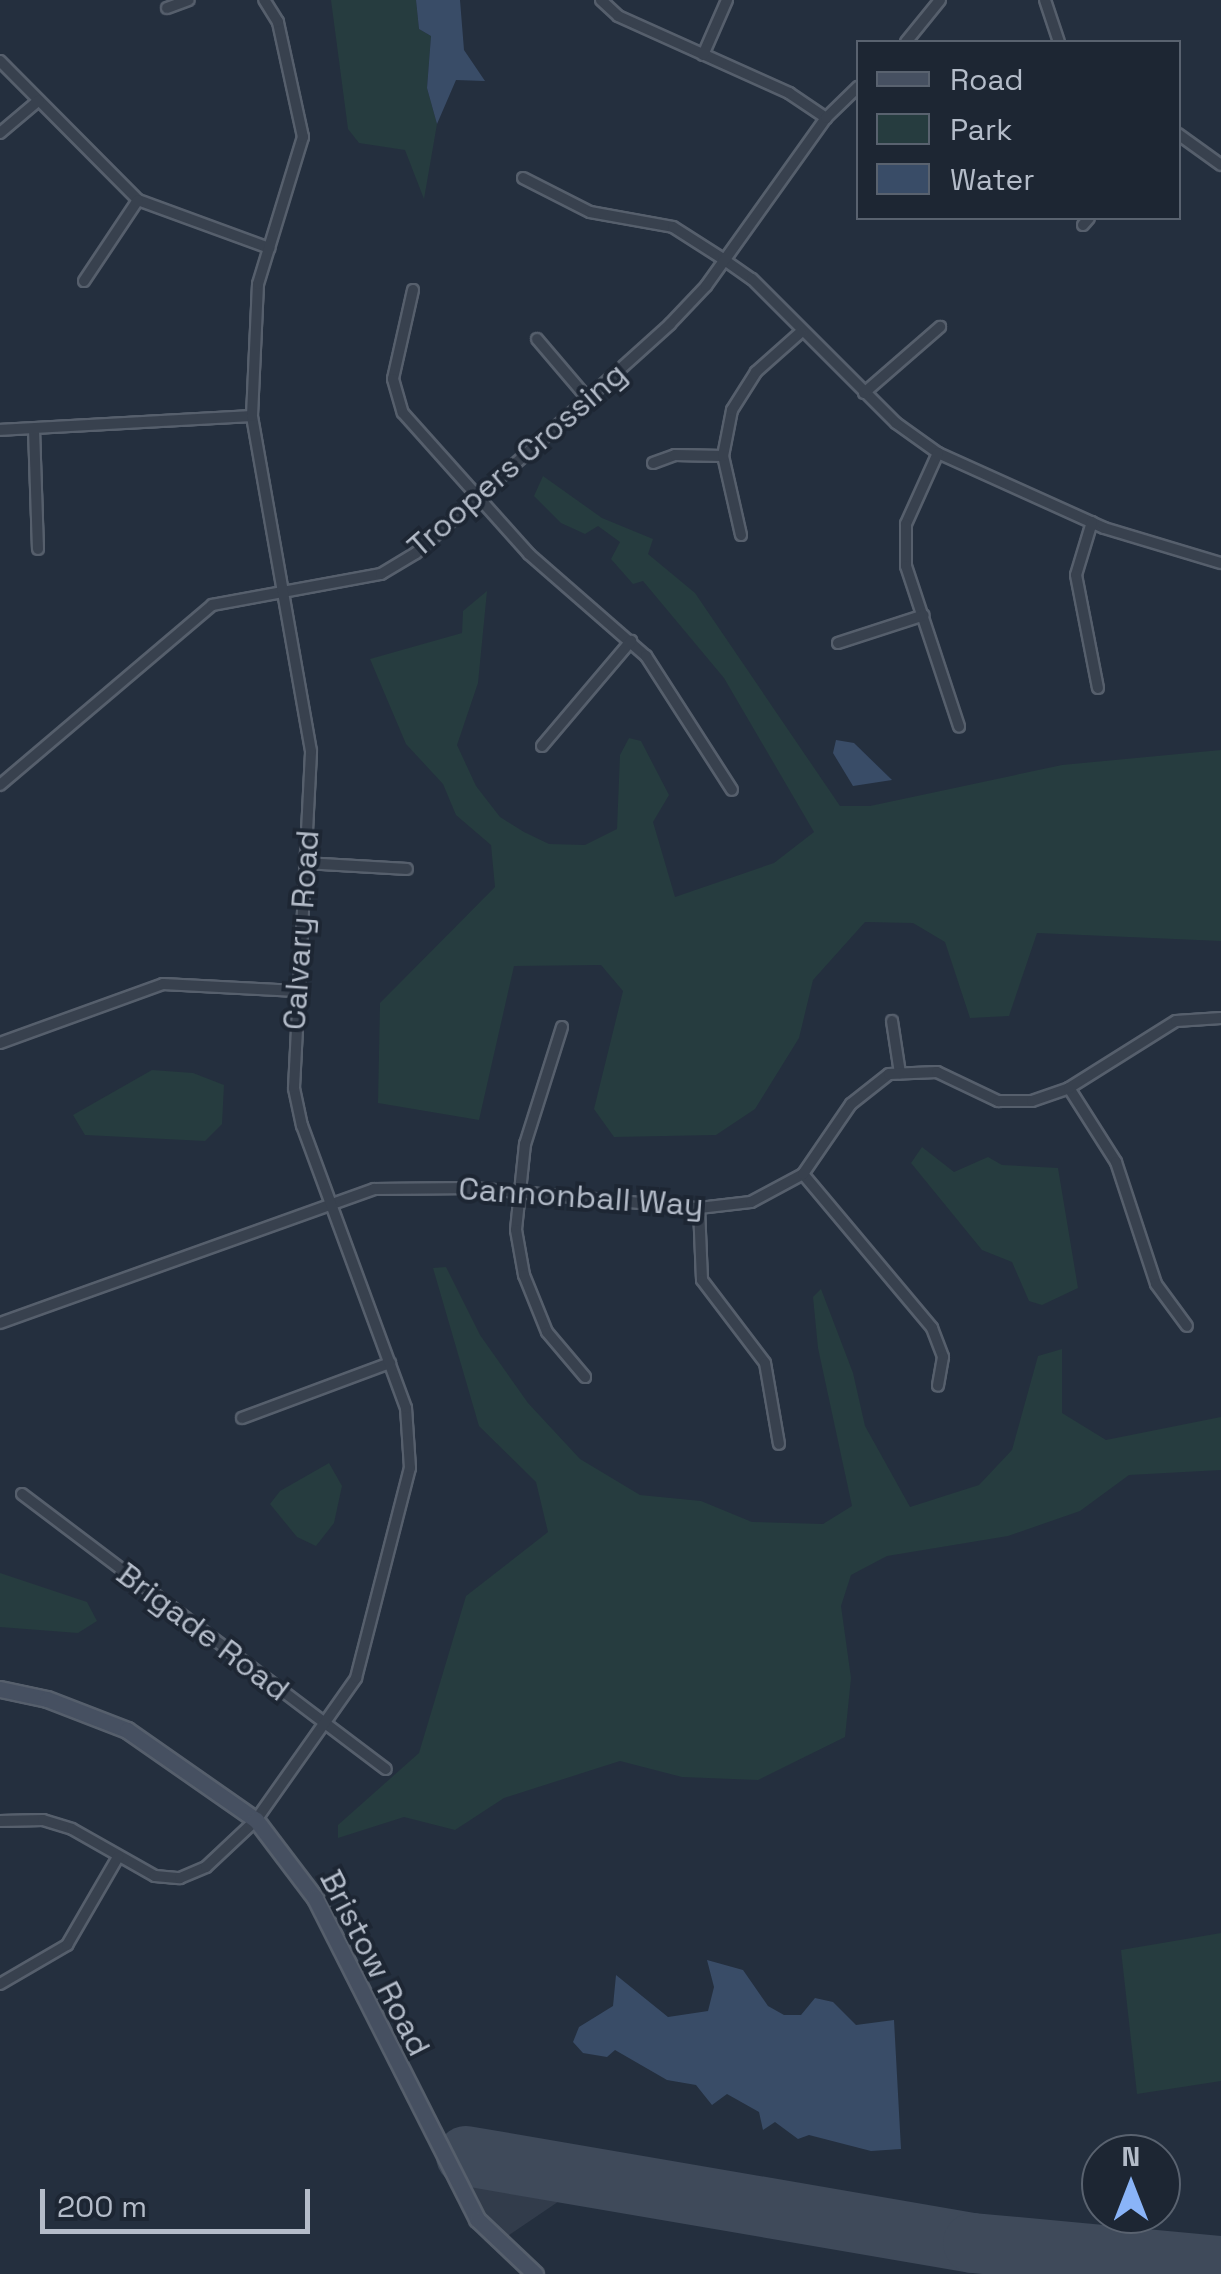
<!DOCTYPE html>
<style>
body{margin:0}
#map{position:relative;width:1221px;height:2274px;overflow:hidden;background:#242f3e;font-family:"Space Grotesk",sans-serif}
div>[style]{position:absolute}
[style*='--x']{left:calc(var(--x)*1px);top:calc(var(--y)*1px);width:calc(var(--w)*1px);rotate:calc(var(--a)*1deg)}
.airport>*{inset:0;background:#323c4b}
.green>*{inset:0;background:#263c3f}
.water>*{inset:0;background:#394c67}
.runway>*{height:60px;margin:-30px;padding:0 30px;transform-origin:30px;border-radius:30px;background:#3f4a5a}
.roads{filter:drop-shadow(2px 0 #565f6c) drop-shadow(-2px 0 #565f6c) drop-shadow(0 2px #565f6c) drop-shadow(0 -2px #565f6c)}
.street>*{height:10px;margin:-5px;padding:0 5px;transform-origin:5px;border-radius:5px;background:#38414e}
.secondary>*{height:15px;margin:-7.5px;padding:0 7.5px;transform-origin:7.5px;border-radius:7.5px;background:#465061}
span{translate:-50% -50%;white-space:nowrap;text-align:center;line-height:1.15;-webkit-text-stroke:8px #1d2633;paint-order:stroke}
.street-label{font-size:32px;color:#b4bcc9}
.legend{position:absolute;left:856px;top:40px;width:325px;height:180px;box-sizing:border-box;background:#1d2633;border:2px solid #59626f;margin:0;padding:12px 18px;list-style:none;font-size:30px;color:#b4bcc9}
.legend li{display:flex;align-items:center;gap:20px;height:50px}
.legend b{width:50px;border:2px solid #59626f}
.north{position:absolute;left:1081px;top:2134px;width:100px;height:100px;box-sizing:border-box;background:#1d2633;border:2px solid #59626f;border-radius:50%;rotate:0deg;font-size:28px;font-weight:700;line-height:40px;text-align:center;color:#b4bcc9}
.north::after{content:'';display:block;margin:auto;width:35px;height:45px;background:#8ab4f8;clip-path:polygon(50% 0,100% 100%,50% 72%,0 100%)}
.scale{position:absolute;left:40px;top:2189px;width:270px;height:45px;box-sizing:border-box;border:5px solid #b4bcc9;border-top:0;padding-left:12px;font-size:30px;line-height:35px;white-space:nowrap;color:#b4bcc9;-webkit-text-stroke:8px #1d2633;paint-order:stroke}
</style>
<div id="map">
<div class="airport">
<div style="clip-path:polygon(449px 2137px,938px 2227px,1221px 2251px,1221px 2274px,977px 2257px,574px 2191px,506px 2237px,484px 2211px)"></div>
</div>
<div class="green">
<div style="clip-path:polygon(331px 0,416px 0,419px 29px,431px 36px,427px 88px,437px 124px,424px 199px,405px 150px,359px 143px,348px 129px)"></div>
<div style="clip-path:polygon(543px 476px,602px 518px,653px 539px,648px 554px,695px 593px,840px 806px,870px 806px,1062px 765px,1221px 750px,1221px 941px,1037px 933px,1009px 1016px,970px 1018px,945px 942px,913px 923px,865px 922px,813px 980px,799px 1038px,755px 1109px,716px 1135px,614px 1137px,594px 1109px,623px 991px,601px 965px,514px 966px,479px 1120px,378px 1103px,380px 1003px,495px 887px,491px 845px,456px 815px,443px 784px,406px 744px,370px 659px,462px 633px,463px 611px,487px 591px,478px 683px,457px 745px,476px 786px,500px 817px,524px 832px,549px 844px,585px 845px,617px 829px,620px 755px,629px 738px,641px 741px,669px 795px,653px 822px,675px 897px,774px 863px,814px 832px,724px 678px,643px 581px,633px 584px,611px 559px,620px 542px,598px 526px,585px 534px,561px 523px,534px 496px)"></div>
<div style="clip-path:polygon(152px 1070px,193px 1073px,224px 1085px,222px 1124px,205px 1141px,85px 1135px,73px 1115px)"></div>
<div style="clip-path:polygon(922px 1147px,954px 1172px,988px 1157px,1002px 1165px,1058px 1168px,1078px 1288px,1042px 1305px,1029px 1301px,1012px 1262px,982px 1250px,911px 1163px)"></div>
<div style="clip-path:polygon(446px 1267px,480px 1335px,528px 1403px,580px 1459px,640px 1495px,701px 1501px,752px 1522px,823px 1524px,852px 1506px,818px 1348px,813px 1297px,821px 1289px,853px 1373px,865px 1426px,910px 1507px,979px 1485px,1012px 1450px,1038px 1356px,1062px 1349px,1062px 1413px,1106px 1440px,1221px 1417px,1221px 1470px,1129px 1475px,1080px 1511px,1008px 1536px,887px 1556px,851px 1575px,841px 1606px,851px 1678px,845px 1737px,758px 1780px,682px 1777px,620px 1761px,504px 1798px,455px 1830px,404px 1817px,338px 1838px,338px 1825px,419px 1753px,466px 1596px,548px 1532px,536px 1482px,479px 1426px,433px 1268px)"></div>
<div style="clip-path:polygon(329px 1463px,342px 1486px,334px 1523px,316px 1546px,297px 1537px,270px 1504px,280px 1491px)"></div>
<div style="clip-path:polygon(0 1573px,87px 1602px,97px 1621px,78px 1633px,0 1627px)"></div>
<div style="clip-path:polygon(1221px 1933px,1221px 2081px,1137px 2094px,1121px 1950px)"></div>
</div>
<div class="water">
<div style="clip-path:polygon(416px 0,460px 0,464px 50px,485px 81px,456px 80px,437px 124px,427px 88px,431px 36px,419px 29px)"></div>
<div style="clip-path:polygon(836px 740px,854px 743px,892px 780px,853px 786px,833px 753px)"></div>
<div style="clip-path:polygon(707px 1960px,743px 1970px,768px 2006px,784px 2015px,801px 2015px,815px 1998px,833px 2002px,856px 2025px,894px 2020px,901px 2149px,871px 2151px,809px 2135px,798px 2139px,775px 2122px,763px 2130px,759px 2112px,727px 2094px,712px 2105px,696px 2085px,667px 2080px,615px 2050px,607px 2057px,583px 2053px,573px 2042px,579px 2027px,613px 2006px,616px 1975px,668px 2017px,708px 2011px,714px 1987px)"></div>
</div>
<div class="runway">
<div style="--x:466;--y:2156;--w:514;--a:9.74"></div>
<div style="--x:973;--y:2243;--w:249;--a:5.3"></div>
</div>
<div class="roads">
<div class="street">
<div style="--x:601;--y:0;--w:23;--a:43"></div>
<div style="--x:618;--y:16;--w:188;--a:24.2"></div>
<div style="--x:789;--y:93;--w:45;--a:34"></div>
<div style="--x:1045;--y:0;--w:44;--a:71.6"></div>
<div style="--x:167;--y:8;--w:23;--a:-20"></div>
<div style="--x:906;--y:42;--w:54;--a:-51"></div>
<div style="--x:703;--y:55;--w:60;--a:-66.4"></div>
<div style="--x:0;--y:61;--w:196;--a:45.2"></div>
<div style="--x:138;--y:200;--w:140;--a:20.1"></div>
<div style="--x:0;--y:133;--w:50;--a:-40.1"></div>
<div style="--x:1178;--y:134;--w:53;--a:35.8"></div>
<div style="--x:523;--y:178;--w:75;--a:26.9"></div>
<div style="--x:590;--y:212;--w:84;--a:10.2"></div>
<div style="--x:673;--y:227;--w:59;--a:32.6"></div>
<div style="--x:723;--y:259;--w:35;--a:35"></div>
<div style="--x:752;--y:279;--w:204;--a:45"></div>
<div style="--x:896;--y:423;--w:52;--a:35.5"></div>
<div style="--x:938;--y:453;--w:182;--a:24.3"></div>
<div style="--x:1104;--y:528;--w:122;--a:16.7"></div>
<div style="--x:1083;--y:225;--w:9;--a:-49"></div>
<div style="--x:84;--y:281;--w:97;--a:-56.3"></div>
<div style="--x:413;--y:290;--w:91;--a:102.7"></div>
<div style="--x:393;--y:379;--w:35;--a:74"></div>
<div style="--x:403;--y:413;--w:189;--a:48.2"></div>
<div style="--x:529;--y:554;--w:155;--a:41.1"></div>
<div style="--x:646;--y:656;--w:159;--a:57.3"></div>
<div style="--x:537;--y:339;--w:79;--a:49.6"></div>
<div style="--x:864;--y:393;--w:101;--a:-41"></div>
<div style="--x:34;--y:429;--w:120;--a:88.1"></div>
<div style="--x:0;--y:430;--w:252;--a:-3.2"></div>
<div style="--x:938;--y:453;--w:78;--a:114.3"></div>
<div style="--x:906;--y:524;--w:42;--a:90"></div>
<div style="--x:906;--y:566;--w:169;--a:71.7"></div>
<div style="--x:653;--y:463;--w:23;--a:-20"></div>
<div style="--x:675;--y:455;--w:48;--a:1.2"></div>
<div style="--x:1092;--y:522;--w:55;--a:106.8"></div>
<div style="--x:1076;--y:575;--w:115;--a:79"></div>
<div style="--x:741;--y:535;--w:81;--a:-102.8"></div>
<div style="--x:723;--y:456;--w:47;--a:-78.9"></div>
<div style="--x:732;--y:410;--w:45;--a:-57.7"></div>
<div style="--x:756;--y:372;--w:60;--a:-41.6"></div>
<div style="--x:838;--y:643;--w:90;--a:-18"></div>
<div style="--x:542;--y:746;--w:138;--a:-49.7"></div>
<div style="--x:0;--y:785;--w:278;--a:-40.3"></div>
<div style="--x:212;--y:605;--w:172;--a:-10.4"></div>
<div style="--x:381;--y:574;--w:41;--a:-31"></div>
<div style="--x:416;--y:553;--w:342;--a:-42"></div>
<div style="--x:670;--y:324;--w:52;--a:-46.5"></div>
<div style="--x:706;--y:286;--w:206;--a:-54.5"></div>
<div style="--x:826;--y:118;--w:45;--a:-44.1"></div>
<div style="--x:305;--y:863;--w:102;--a:3.4"></div>
<div style="--x:892;--y:1021;--w:53;--a:81.3"></div>
<div style="--x:562;--y:1027;--w:123;--a:107.5"></div>
<div style="--x:525;--y:1144;--w:86;--a:96"></div>
<div style="--x:516;--y:1230;--w:46;--a:79.9"></div>
<div style="--x:524;--y:1275;--w:61;--a:68"></div>
<div style="--x:547;--y:1332;--w:59;--a:49.8"></div>
<div style="--x:0;--y:1043;--w:173;--a:-19.9"></div>
<div style="--x:163;--y:984;--w:134;--a:3"></div>
<div style="--x:1069;--y:1088;--w:88;--a:57.6"></div>
<div style="--x:1116;--y:1162;--w:128;--a:71.8"></div>
<div style="--x:1156;--y:1284;--w:52;--a:53.6"></div>
<div style="--x:803;--y:1174;--w:201;--a:50"></div>
<div style="--x:932;--y:1328;--w:31;--a:69"></div>
<div style="--x:943;--y:1357;--w:29;--a:100"></div>
<div style="--x:699;--y:1208;--w:72;--a:87.6"></div>
<div style="--x:702;--y:1280;--w:104;--a:52.8"></div>
<div style="--x:765;--y:1363;--w:82;--a:80.2"></div>
<div style="--x:0;--y:1323;--w:397;--a:-19.7"></div>
<div style="--x:374;--y:1189;--w:99;--a:-0.6"></div>
<div style="--x:473;--y:1188;--w:227;--a:5.1"></div>
<div style="--x:699;--y:1208;--w:52;--a:-6.6"></div>
<div style="--x:751;--y:1202;--w:59;--a:-28.3"></div>
<div style="--x:803;--y:1174;--w:85;--a:-55.6"></div>
<div style="--x:851;--y:1104;--w:48;--a:-38.3"></div>
<div style="--x:889;--y:1074;--w:48;--a:-2.4"></div>
<div style="--x:937;--y:1072;--w:68;--a:25.4"></div>
<div style="--x:998;--y:1101;--w:34;--a:0"></div>
<div style="--x:1032;--y:1101;--w:39;--a:-19"></div>
<div style="--x:1069;--y:1088;--w:126;--a:-32.1"></div>
<div style="--x:1176;--y:1021;--w:45;--a:-3.8"></div>
<div style="--x:242;--y:1418;--w:158;--a:-20.4"></div>
<div style="--x:22;--y:1494;--w:456;--a:37.1"></div>
<div style="--x:0;--y:1821;--w:43;--a:-1.3"></div>
<div style="--x:43;--y:1820;--w:30;--a:17"></div>
<div style="--x:72;--y:1829;--w:95;--a:29.5"></div>
<div style="--x:155;--y:1876;--w:25;--a:5"></div>
<div style="--x:180;--y:1878;--w:28;--a:-23"></div>
<div style="--x:206;--y:1867;--w:69;--a:-43.2"></div>
<div style="--x:256;--y:1820;--w:174;--a:-54.8"></div>
<div style="--x:356;--y:1678;--w:217;--a:-75.6"></div>
<div style="--x:410;--y:1468;--w:60;--a:-93.8"></div>
<div style="--x:406;--y:1408;--w:301;--a:-110.2"></div>
<div style="--x:302;--y:1126;--w:39;--a:-102"></div>
<div style="--x:294;--y:1088;--w:337;--a:-87.1"></div>
<div style="--x:311;--y:751;--w:340;--a:-100"></div>
<div style="--x:252;--y:416;--w:132;--a:-87.4"></div>
<div style="--x:258;--y:284;--w:154;--a:-73"></div>
<div style="--x:303;--y:137;--w:118;--a:-102.3"></div>
<div style="--x:278;--y:22;--w:26;--a:-122"></div>
<div style="--x:0;--y:1984;--w:78;--a:-30.2"></div>
<div style="--x:67;--y:1945;--w:102;--a:-59.9"></div>
</div>
<div class="secondary">
<div style="--x:0;--y:1689;--w:48;--a:12"></div>
<div style="--x:47;--y:1699;--w:86;--a:21.2"></div>
<div style="--x:127;--y:1730;--w:157;--a:34.9"></div>
<div style="--x:256;--y:1820;--w:98;--a:52.9"></div>
<div style="--x:315;--y:1898;--w:360;--a:63.2"></div>
<div style="--x:477;--y:2219;--w:80;--a:43.5"></div>
</div>
</div>
<div class="street-label">
<span style="left:517px;top:460px;rotate:-41deg">Troopers Crossing</span>
<span style="left:301px;top:930px;rotate:-86deg">Calvary Road</span>
<span style="left:581px;top:1197px;rotate:4deg">Cannonball Way</span>
<span style="left:203px;top:1632px;rotate:37deg">Brigade Road</span>
<span style="left:375px;top:1963px;rotate:63deg">Bristow Road</span>
</div>
<ul class="legend">
<li><b style="height:12px;background:#465061"></b>Road</li>
<li><b style="height:28px;background:#263c3f"></b>Park</li>
<li><b style="height:28px;background:#394c67"></b>Water</li>
</ul>
<div class="north">N</div>
<div class="scale">200 m</div>
</div>
